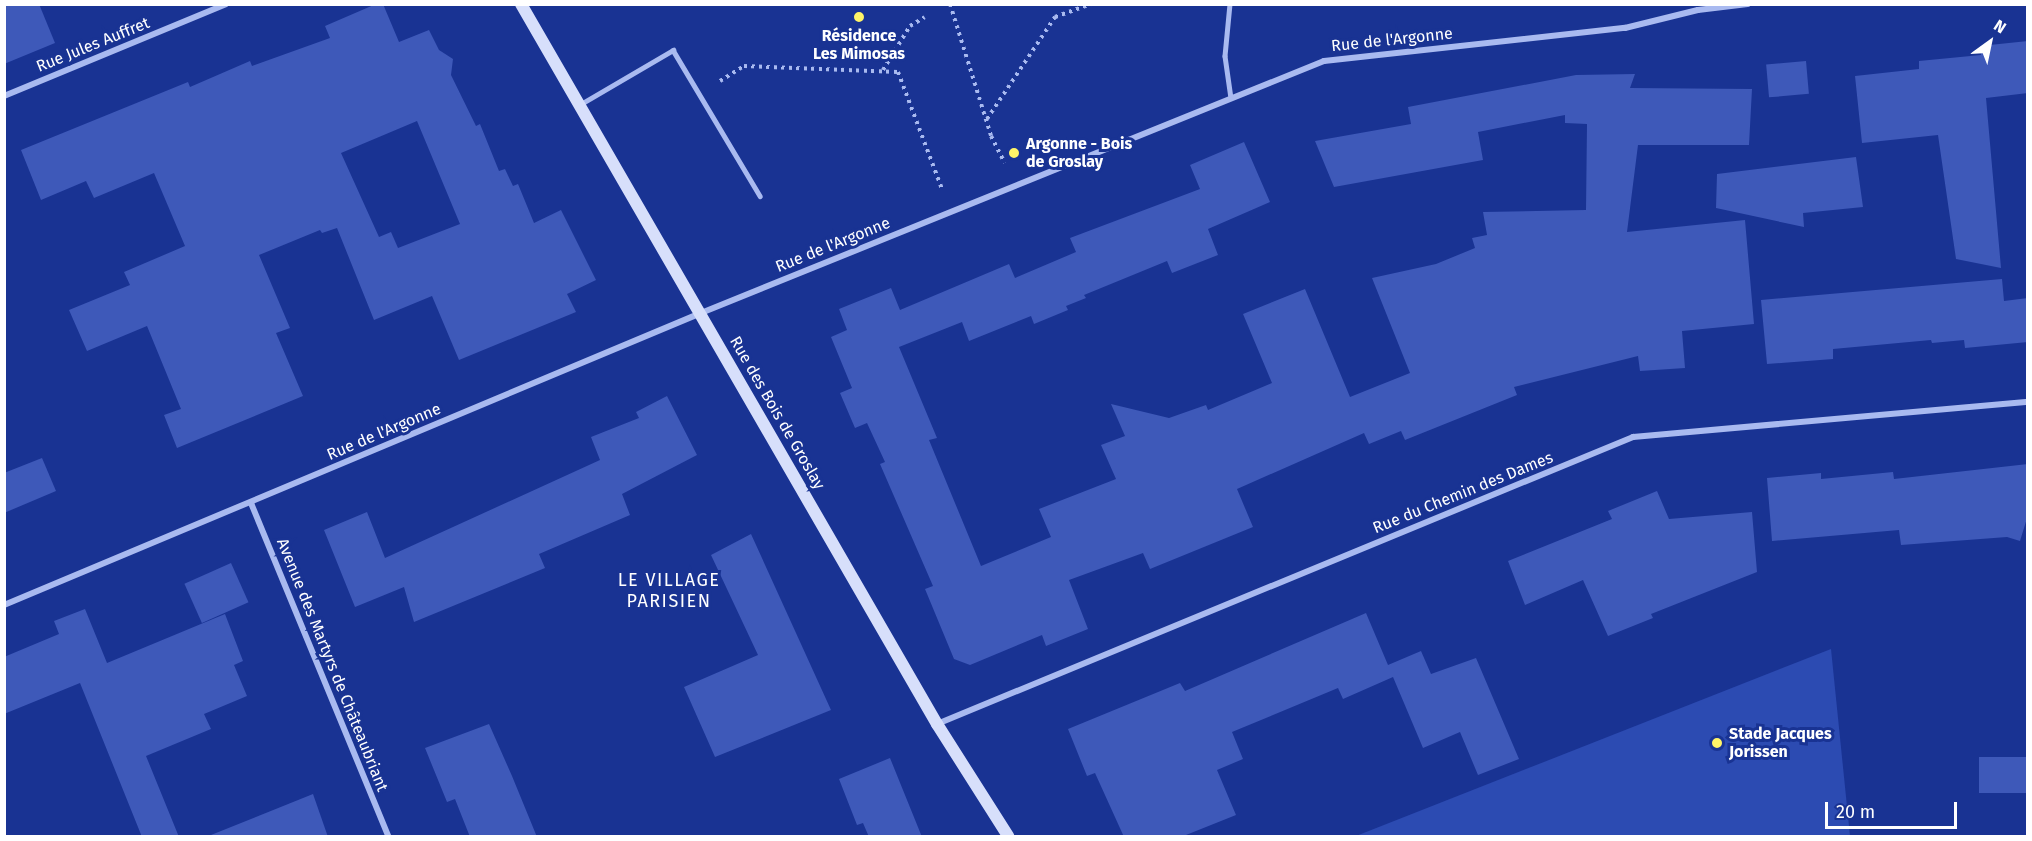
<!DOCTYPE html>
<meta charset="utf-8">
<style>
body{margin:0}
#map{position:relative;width:2032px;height:841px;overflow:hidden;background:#193393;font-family:"Fira Sans",sans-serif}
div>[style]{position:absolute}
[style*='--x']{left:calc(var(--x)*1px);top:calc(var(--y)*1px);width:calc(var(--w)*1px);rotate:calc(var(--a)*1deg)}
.green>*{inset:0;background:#2c4bb2}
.building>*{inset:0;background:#3e59b9;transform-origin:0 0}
.path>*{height:4px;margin-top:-2px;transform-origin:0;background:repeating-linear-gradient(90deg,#a9baf0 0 3px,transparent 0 7.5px)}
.lane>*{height:4.5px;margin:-2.25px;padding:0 2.25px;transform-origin:2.25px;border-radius:2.25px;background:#a9baf0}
.street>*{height:6px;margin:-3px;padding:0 3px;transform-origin:3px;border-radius:3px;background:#a9baf0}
.secondary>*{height:12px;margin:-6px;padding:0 6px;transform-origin:6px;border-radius:6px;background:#d7dffb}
.dots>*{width:16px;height:16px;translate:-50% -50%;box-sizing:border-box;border:3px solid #193393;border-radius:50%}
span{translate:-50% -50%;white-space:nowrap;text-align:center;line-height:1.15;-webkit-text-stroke:6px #193393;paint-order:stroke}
.poi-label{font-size:16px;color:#fff;font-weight:700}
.left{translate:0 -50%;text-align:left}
.street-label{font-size:16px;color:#fff}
.neighbourhood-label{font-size:18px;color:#fff;letter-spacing:1.5px}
.frame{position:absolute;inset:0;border:6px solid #fff;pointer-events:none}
.north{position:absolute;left:1960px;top:12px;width:60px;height:60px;-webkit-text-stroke:4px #193393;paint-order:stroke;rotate:33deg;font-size:16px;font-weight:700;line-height:24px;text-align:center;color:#fff}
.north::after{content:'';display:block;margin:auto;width:21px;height:27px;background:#fff;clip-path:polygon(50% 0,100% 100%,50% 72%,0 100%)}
.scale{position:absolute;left:1825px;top:802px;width:132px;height:27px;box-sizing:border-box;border:3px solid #fff;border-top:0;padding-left:8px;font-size:18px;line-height:21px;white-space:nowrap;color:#fff;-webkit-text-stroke:4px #193393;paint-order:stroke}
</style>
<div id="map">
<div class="green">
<div style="clip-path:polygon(1831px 649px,1850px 836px,1356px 836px)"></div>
</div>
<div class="building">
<div style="clip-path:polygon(4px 4px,39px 4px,55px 43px,4px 64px)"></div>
<div style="clip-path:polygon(evenodd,376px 4px,383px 4px,399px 42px,429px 30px,439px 50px,453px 59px,451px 75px,476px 126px,480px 124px,499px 171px,505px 169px,513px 186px,518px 184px,534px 223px,561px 210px,596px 280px,567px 294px,576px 312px,459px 360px,432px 296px,374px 320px,337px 228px,322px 233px,320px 230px,259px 255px,290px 328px,276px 333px,303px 396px,177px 448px,164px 415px,181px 409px,147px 326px,87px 351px,69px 310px,130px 285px,124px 272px,185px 246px,154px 173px,94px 198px,86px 181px,41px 200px,21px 150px,188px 82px,190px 87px,250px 61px,252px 66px,330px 38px,325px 26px,376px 4px,417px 121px,460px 224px,398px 248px,391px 232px,379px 237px,341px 153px,417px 121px)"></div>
<div style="clip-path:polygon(2028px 41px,2028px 93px,1986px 98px,2001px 268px,1956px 259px,1938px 135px,1862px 143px,1855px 76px,1919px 69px,1919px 61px,1981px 55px,1980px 46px)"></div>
<div style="left:1806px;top:61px;width:33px;height:40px;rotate:85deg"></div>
<div style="clip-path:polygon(1635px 74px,1630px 88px,1752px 89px,1749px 145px,1638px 145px,1627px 232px,1745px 220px,1754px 324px,1682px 331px,1685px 368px,1640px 371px,1638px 356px,1514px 387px,1517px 395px,1405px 440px,1401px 431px,1369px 444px,1364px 433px,1237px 489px,1253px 527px,1150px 569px,1143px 553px,1069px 580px,1088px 629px,1046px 646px,1042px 635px,970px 665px,954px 659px,925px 589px,933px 586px,880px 464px,885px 462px,867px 423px,855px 428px,840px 393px,852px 388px,831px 337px,847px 330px,839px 309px,891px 288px,900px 310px,1009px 264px,1015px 278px,1076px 252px,1070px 238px,1200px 189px,1190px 165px,1244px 142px,1270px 202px,1208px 229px,1218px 255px,1172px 273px,1167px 261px,1084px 295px,1086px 298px,1066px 306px,1068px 310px,1034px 324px,1031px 316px,969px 341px,962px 322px,899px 347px,937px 438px,929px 440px,981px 566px,1051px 537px,1039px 509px,1116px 479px,1101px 445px,1125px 436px,1111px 404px,1169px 418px,1206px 405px,1208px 410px,1272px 383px,1243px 314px,1305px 289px,1350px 397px,1410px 373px,1372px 278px,1436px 264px,1475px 248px,1472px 238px,1487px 235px,1483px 212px,1586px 210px,1587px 124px,1565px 123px,1565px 115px,1478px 132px,1483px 160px,1334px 187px,1315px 141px,1411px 124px,1408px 107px,1576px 75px)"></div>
<div style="clip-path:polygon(1856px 157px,1863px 207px,1803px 213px,1804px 227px,1716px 208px,1717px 174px)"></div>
<div style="clip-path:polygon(2002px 279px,2004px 301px,2028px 298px,2028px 342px,1965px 348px,1964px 340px,1932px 343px,1931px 340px,1833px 349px,1833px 359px,1767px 364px,1761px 300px)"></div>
<div style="clip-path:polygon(667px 396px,697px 455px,622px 494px,630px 515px,539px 554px,545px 568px,414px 622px,404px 587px,355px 607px,324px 530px,367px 512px,385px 558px,600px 460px,591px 437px,639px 418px,636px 412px)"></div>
<div style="clip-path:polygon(42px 458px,56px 491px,4px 513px,4px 473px)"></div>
<div style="clip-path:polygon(2028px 464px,2028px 515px,2020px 541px,2007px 537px,1901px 545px,1899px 530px,1772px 541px,1767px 478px,1821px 473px,1821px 479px,1893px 472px,1894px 479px)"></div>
<div style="clip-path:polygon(1657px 491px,1669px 519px,1752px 512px,1757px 572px,1651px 614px,1653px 618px,1608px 636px,1583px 580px,1525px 605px,1508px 561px,1612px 519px,1608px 511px)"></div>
<div style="clip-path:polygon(751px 534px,831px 710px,715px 757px,684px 687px,758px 655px,711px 555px)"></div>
<div style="left:231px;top:563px;width:43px;height:51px;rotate:66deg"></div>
<div style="clip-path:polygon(85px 609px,107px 663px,225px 614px,243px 661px,234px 665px,247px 696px,204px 714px,211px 729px,146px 756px,179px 837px,142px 837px,80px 683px,4px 714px,4px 657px,59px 634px,54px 621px)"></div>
<div style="clip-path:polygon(1366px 613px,1388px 665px,1421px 651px,1431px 674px,1476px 658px,1519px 759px,1478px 775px,1460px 732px,1423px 748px,1393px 677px,1343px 699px,1338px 688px,1232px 732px,1243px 759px,1217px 770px,1236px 815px,1181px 837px,1124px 837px,1095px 773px,1087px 776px,1068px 729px,1180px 683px,1185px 691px)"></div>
<div style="clip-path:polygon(489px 724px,512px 776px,537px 837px,470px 837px,455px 799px,447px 802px,425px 748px)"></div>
<div style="left:2028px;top:757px;width:36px;height:49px;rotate:90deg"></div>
<div style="clip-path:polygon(890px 758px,922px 837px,869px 837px,863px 823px,857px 825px,839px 779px)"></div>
<div style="clip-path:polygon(313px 794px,328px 837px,211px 837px,211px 835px)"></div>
</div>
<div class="path">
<div style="--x:950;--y:4;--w:138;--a:72.7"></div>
<div style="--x:991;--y:136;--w:30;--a:63"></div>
<div style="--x:883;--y:70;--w:52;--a:-58.5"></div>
<div style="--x:910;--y:26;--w:17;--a:-31"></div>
<div style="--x:720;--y:81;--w:28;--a:-32"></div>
<div style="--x:744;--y:66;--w:154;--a:2.2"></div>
<div style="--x:898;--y:72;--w:125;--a:69.4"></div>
<div style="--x:987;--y:119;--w:123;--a:-56.3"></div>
<div style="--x:1055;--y:17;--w:38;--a:-20"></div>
</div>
<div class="lane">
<div style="--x:1230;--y:4;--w:52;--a:95.5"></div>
<div style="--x:1225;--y:56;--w:42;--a:81.9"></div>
<div style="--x:581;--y:104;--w:107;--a:-30.4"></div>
<div style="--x:673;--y:50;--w:170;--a:59.2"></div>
</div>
<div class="street">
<div style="--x:4;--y:96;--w:240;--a:-22.5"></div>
<div style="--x:251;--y:503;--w:360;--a:67.6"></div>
<div style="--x:4;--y:605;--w:756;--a:-22.73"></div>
<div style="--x:701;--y:313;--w:672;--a:-22.02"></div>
<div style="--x:1324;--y:61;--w:303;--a:-6.3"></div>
<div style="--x:1625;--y:28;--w:75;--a:-13.9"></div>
<div style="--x:1698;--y:10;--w:50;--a:-6.8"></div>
<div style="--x:937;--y:724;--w:753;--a:-22.41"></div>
<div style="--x:1633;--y:437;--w:397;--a:-5.1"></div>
</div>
<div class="secondary">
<div style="--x:521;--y:4;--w:832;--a:59.98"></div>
<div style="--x:937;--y:724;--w:133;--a:57.6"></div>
</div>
<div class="dots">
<div style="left:859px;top:17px;background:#fff468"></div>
<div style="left:1014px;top:153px;background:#fff468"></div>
<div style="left:1717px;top:743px;background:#fff468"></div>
</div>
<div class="poi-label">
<span style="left:859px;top:45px">Résidence<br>Les Mimosas</span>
<span class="left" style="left:1026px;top:153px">Argonne - Bois<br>de Groslay</span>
<span class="left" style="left:1729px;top:743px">Stade Jacques<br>Jorissen</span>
</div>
<div class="street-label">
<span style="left:1392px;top:40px;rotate:-6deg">Rue de l'Argonne</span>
<span style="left:93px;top:45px;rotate:-22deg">Rue Jules Auffret</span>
<span style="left:833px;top:245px;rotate:-22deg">Rue de l'Argonne</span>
<span style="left:777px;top:413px;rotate:60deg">Rue des Bois de Groslay</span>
<span style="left:384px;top:432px;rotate:-23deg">Rue de l'Argonne</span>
<span style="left:1463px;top:493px;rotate:-22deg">Rue du Chemin des Dames</span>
<span style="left:332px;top:665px;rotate:68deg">Avenue des Martyrs de Châteaubriant</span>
</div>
<div class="neighbourhood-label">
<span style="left:669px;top:591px">LE VILLAGE<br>PARISIEN</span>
</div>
<div class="frame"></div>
<div class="north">N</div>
<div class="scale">20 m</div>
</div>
